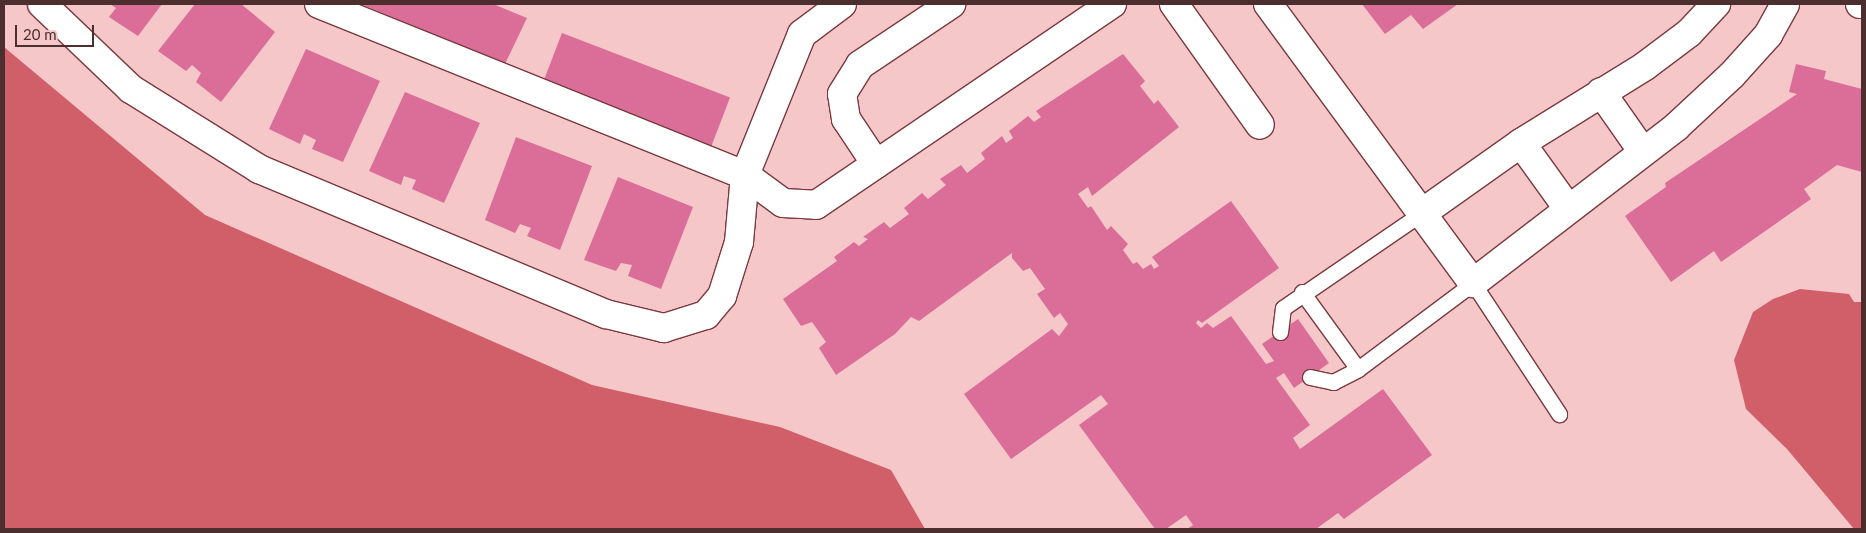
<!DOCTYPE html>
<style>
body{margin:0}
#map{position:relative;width:1866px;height:533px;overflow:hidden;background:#f6c7c8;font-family:Lato,sans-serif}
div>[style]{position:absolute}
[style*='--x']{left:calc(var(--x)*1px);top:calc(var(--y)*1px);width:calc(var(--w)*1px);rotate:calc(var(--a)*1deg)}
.water>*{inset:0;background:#d15f6a}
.building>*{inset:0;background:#db6e99;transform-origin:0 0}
.roads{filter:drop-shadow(1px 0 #7a393e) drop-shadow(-1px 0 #7a393e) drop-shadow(0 1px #7a393e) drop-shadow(0 -1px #7a393e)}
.service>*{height:15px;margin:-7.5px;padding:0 7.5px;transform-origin:7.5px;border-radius:7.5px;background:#fff}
.minor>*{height:28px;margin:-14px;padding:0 14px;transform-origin:14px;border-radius:14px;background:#fff}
span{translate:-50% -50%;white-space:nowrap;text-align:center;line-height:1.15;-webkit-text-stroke:4.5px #f6c7c8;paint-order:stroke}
.frame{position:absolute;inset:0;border:5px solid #4c2e2f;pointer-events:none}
.scale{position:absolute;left:15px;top:25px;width:79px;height:22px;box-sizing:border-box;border:2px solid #4c2e2f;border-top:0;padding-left:6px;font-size:15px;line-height:18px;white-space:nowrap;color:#4c2e2f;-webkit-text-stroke:4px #f6c7c8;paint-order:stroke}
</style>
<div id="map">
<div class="water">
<div style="clip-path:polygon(4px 47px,205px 215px,592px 385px,780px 427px,891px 470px,925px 529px,4px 529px)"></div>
<div style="clip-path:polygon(1800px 289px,1849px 294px,1854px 302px,1862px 302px,1862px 529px,1854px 529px,1787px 449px,1746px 409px,1734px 360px,1753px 312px,1773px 299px)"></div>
</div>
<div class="building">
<div style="clip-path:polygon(110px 4px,162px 4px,138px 36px,109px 17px,116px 8px)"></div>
<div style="clip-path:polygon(195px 4px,241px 4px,275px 32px,221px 102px,196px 82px,201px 73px,192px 65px,186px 71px,158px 51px)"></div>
<div style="clip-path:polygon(361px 4px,493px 4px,527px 18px,505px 64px)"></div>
<div style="clip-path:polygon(1362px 4px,1458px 4px,1423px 29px,1411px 15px,1385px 34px)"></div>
<div style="left:562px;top:33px;width:180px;height:52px;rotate:21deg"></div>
<div style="clip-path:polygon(306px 49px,380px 81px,343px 162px,312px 149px,316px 140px,304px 134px,300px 144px,269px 129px)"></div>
<div style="clip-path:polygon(1123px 54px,1145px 81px,1140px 86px,1154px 104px,1158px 100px,1179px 127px,1092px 196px,1088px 187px,1078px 194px,1088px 208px,1091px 206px,1107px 230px,1111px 226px,1128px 244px,1123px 250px,1133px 264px,1137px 262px,1143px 269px,1151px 264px,1154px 269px,1159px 266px,1152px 257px,1231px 201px,1279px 268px,1202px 323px,1198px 320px,1196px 323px,1201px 328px,1207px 323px,1213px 328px,1231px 316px,1266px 364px,1274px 361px,1262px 344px,1298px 319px,1329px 363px,1294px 388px,1284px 373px,1276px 378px,1310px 425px,1293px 438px,1300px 449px,1383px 389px,1432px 455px,1344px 519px,1338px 513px,1316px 529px,1187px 529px,1193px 525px,1186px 515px,1166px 529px,1155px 529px,1079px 425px,1108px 404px,1101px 395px,1011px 459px,964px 394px,1052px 329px,1059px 336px,1068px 324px,1060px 313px,1054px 318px,1037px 294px,1045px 289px,1030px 268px,1023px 271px,1012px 258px,1012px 253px,919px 321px,911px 317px,895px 334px,836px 375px,819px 348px,826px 342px,812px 322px,801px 326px,783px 299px,837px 261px,834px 257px,854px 242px,859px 246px,868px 239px,863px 237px,884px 222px,890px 228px,909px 214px,904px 208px,922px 193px,928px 199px,946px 185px,940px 179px,961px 165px,967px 173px,985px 159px,981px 153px,1002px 136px,1006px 143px,1013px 138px,1009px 131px,1028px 116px,1034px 122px,1041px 117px,1036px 111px)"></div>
<div style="clip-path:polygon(1796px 64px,1826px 71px,1824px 79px,1862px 89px,1862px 172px,1837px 165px,1804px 189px,1811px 199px,1721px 262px,1714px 251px,1671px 282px,1625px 216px,1666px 187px,1665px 183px,1797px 94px,1789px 92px)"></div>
<div style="clip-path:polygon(405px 92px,480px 123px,444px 203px,412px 189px,416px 180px,404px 176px,401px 185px,369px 171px)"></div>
<div style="clip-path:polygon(516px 137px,592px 166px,560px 250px,527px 236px,531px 228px,520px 224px,515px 233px,485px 220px)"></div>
<div style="clip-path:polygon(618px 177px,693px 207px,661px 289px,628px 276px,632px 265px,621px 263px,616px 271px,584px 260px)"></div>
</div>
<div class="roads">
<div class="service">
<div style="--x:1302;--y:292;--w:95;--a:54"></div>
<div style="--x:1280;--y:332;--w:24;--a:-83"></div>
<div style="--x:1283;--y:308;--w:168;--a:-34.4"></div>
<div style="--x:1310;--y:377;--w:24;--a:12"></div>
<div style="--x:1333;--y:382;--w:28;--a:-27"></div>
<div style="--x:1358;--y:369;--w:144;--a:-36.8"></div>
<div style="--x:1473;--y:283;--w:157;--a:56.7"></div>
</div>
<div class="minor">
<div style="--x:42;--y:4;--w:123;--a:43.7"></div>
<div style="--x:131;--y:89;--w:151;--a:32"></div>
<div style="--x:259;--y:169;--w:376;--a:22.7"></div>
<div style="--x:606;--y:314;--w:60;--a:13.6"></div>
<div style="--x:664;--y:328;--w:44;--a:-17.2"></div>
<div style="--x:706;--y:315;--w:25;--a:-50"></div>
<div style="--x:722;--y:296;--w:57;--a:-72.5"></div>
<div style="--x:739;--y:242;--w:67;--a:-84.9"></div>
<div style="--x:745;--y:175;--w:152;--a:-68"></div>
<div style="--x:802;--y:34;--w:50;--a:-36.9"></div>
<div style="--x:319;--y:4;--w:459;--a:21.9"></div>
<div style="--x:745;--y:175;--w:47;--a:36.4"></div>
<div style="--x:783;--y:203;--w:33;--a:3"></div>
<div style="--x:816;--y:205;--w:358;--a:-34.2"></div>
<div style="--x:1174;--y:4;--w:148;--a:54.6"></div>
<div style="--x:1268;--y:4;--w:346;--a:53.7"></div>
<div style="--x:1473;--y:283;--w:256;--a:-37.5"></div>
<div style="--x:1676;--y:127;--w:76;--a:-42.9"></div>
<div style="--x:1732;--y:75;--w:54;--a:-48"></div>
<div style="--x:1768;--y:35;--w:35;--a:-61"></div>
<div style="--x:1860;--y:4;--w:2;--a:0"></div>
<div style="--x:1601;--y:92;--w:73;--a:55"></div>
<div style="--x:1521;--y:143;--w:79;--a:54.3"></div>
<div style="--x:876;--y:164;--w:54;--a:-123.7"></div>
<div style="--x:846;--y:119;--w:25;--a:-99"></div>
<div style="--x:842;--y:94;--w:34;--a:-58"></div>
<div style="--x:860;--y:65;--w:110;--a:-33.8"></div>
<div style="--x:1422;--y:213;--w:121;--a:-35.3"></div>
<div style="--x:1521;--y:143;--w:146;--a:-31.8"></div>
<div style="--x:1645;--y:66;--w:55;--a:-36.9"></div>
<div style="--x:1689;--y:33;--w:40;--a:-47"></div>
</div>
</div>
<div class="frame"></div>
<div class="scale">20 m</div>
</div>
